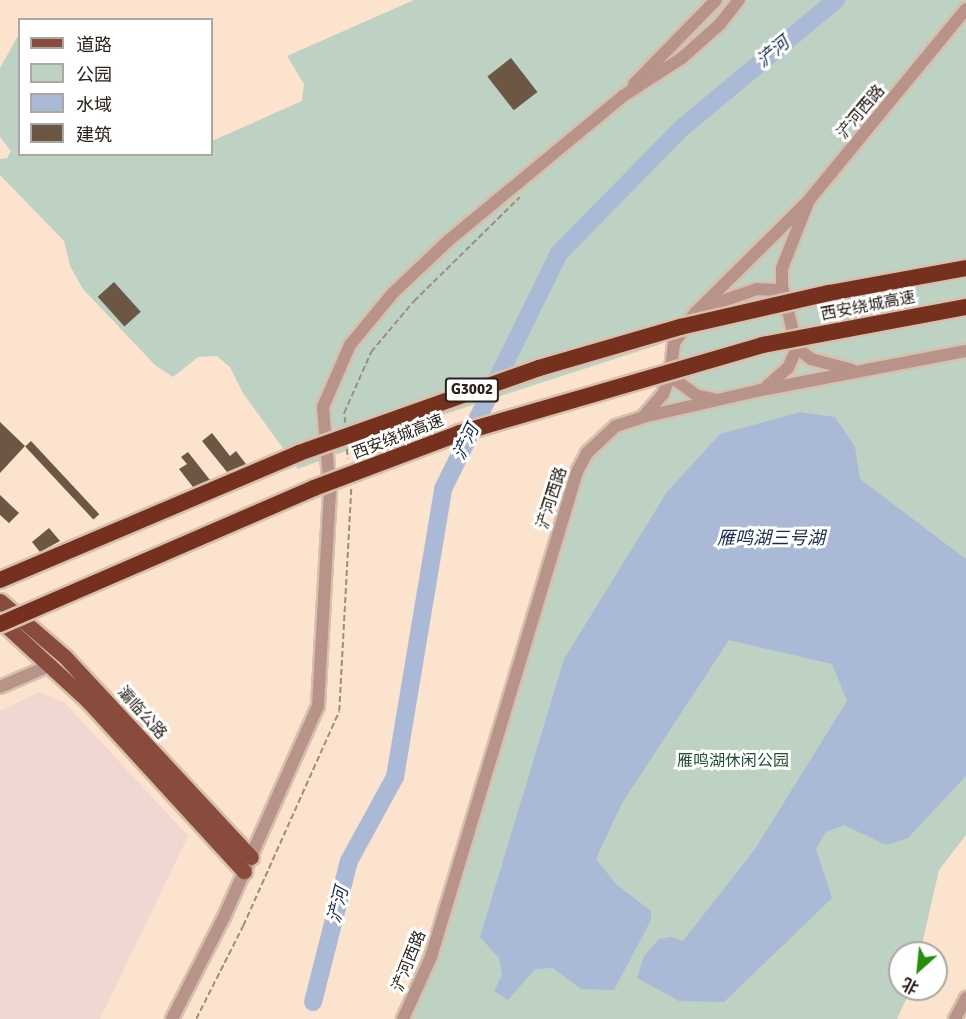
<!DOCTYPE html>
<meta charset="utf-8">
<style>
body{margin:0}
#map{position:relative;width:966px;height:1019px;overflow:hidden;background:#fbe3cd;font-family:Signika,"Noto Sans SC",sans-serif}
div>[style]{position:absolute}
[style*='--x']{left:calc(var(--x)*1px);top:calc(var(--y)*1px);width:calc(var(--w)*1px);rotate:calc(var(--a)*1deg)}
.industrial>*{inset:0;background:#f1d7d1}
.green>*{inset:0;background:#bed2c3}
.water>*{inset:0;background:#aab9d5}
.river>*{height:18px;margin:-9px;padding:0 9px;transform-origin:9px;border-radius:9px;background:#aab9d5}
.building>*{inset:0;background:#6c5745;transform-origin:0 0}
.path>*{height:1.5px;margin-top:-0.75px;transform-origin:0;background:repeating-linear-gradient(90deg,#9e8d7e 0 6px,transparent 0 9px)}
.roads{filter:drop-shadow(2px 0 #d6c0ad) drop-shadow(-2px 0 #d6c0ad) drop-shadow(0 2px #d6c0ad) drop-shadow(0 -2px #d6c0ad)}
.minor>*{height:12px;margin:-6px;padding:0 6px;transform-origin:6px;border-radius:6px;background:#b79389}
.major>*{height:15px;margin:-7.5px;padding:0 7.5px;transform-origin:7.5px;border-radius:7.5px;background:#894b3b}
.bridges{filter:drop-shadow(2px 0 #d6c0ad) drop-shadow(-2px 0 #d6c0ad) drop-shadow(0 2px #d6c0ad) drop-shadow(0 -2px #d6c0ad)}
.highway-bridge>*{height:16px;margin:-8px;padding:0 8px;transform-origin:8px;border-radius:8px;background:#76301e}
span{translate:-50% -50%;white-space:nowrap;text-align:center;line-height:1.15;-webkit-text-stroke:6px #fff;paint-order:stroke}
.shield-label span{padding:2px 4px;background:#fff;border:2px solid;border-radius:4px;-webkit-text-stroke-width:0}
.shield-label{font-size:15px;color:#2b231b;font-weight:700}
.street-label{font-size:16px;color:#2b231b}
.park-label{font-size:16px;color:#205133}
.water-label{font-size:18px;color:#182c52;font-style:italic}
.legend{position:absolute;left:18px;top:18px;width:195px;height:138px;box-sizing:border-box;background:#fff;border:2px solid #aaa7a4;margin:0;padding:8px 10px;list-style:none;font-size:18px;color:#2b231b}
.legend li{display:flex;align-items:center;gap:12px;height:30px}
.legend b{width:30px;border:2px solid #aaa7a4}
.north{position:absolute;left:888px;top:941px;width:60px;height:60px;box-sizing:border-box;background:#fff;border:2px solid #aaa7a4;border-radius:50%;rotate:207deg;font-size:16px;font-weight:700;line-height:24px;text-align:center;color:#2b231b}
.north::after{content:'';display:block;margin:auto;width:21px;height:27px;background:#278e0b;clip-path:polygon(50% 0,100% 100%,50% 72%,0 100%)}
</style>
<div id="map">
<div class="industrial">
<div style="clip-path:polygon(39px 692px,65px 703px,188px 836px,100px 1019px,0 1019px,0 711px)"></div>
</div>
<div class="green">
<div style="clip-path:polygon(414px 0,966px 0,966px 835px,939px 870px,920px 953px,900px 953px,900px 989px,911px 989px,897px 1019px,403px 1019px,431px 957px,587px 453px,663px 394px,673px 357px,706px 299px,658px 345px,445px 414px,298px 469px,243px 393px,230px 367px,217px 356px,198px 357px,173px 377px,155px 365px,83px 289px,70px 266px,64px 241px,0 175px,0 159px,7px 158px,11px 151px,0 137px,0 68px,19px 34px,20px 154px,212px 154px,212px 141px,302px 101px,304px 84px,287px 56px)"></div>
</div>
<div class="water">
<div style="clip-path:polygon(800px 412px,835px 417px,855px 447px,860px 479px,966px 559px,966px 776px,908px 838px,886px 845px,844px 825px,826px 832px,816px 849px,832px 898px,724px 1002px,679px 1001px,637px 978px,644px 956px,659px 939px,671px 937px,683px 941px,755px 849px,847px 701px,832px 664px,729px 640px,622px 803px,596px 859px,616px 884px,651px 911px,651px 920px,614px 990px,581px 989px,553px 968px,535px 969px,508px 1000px,494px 991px,502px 975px,499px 958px,480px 937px,564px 659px,667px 492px,720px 434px)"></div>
</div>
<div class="river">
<div style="--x:313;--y:1002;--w:146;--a:-75.7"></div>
<div style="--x:349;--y:861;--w:96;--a:-61.3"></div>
<div style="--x:395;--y:777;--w:292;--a:-80.5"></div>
<div style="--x:443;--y:489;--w:263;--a:-63.8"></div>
<div style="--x:559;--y:253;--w:177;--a:-45.5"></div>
<div style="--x:683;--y:127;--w:199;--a:-39.7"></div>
</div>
<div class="building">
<div style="left:511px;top:58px;width:43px;height:30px;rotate:52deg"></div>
<div style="left:114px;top:282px;width:40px;height:22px;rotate:48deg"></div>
<div style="clip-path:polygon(0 422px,25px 446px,0 473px)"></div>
<div style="clip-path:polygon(212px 433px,230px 456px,236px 451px,246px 464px,227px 472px,202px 441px)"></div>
<div style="left:31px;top:441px;width:100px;height:8px;rotate:47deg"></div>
<div style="clip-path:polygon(188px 452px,210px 480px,193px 487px,179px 469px,187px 464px,181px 457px)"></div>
<div style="clip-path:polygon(0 495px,19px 513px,9px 523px,0 515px)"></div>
<div style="clip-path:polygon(49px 528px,60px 541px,40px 552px,32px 542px)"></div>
</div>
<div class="path">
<div style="--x:345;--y:423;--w:10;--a:-96"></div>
<div style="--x:344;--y:413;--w:67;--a:-66.1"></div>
<div style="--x:371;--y:352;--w:67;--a:-49.9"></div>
<div style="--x:414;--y:301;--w:148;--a:-44.5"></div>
<div style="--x:347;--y:449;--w:10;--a:84"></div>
<div style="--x:196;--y:1019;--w:104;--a:-63.2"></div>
<div style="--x:243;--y:926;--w:235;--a:-65.9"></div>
<div style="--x:339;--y:711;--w:223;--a:-86.9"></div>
</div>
<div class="roads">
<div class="minor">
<div style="--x:634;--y:84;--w:117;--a:-45.7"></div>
<div style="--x:807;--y:205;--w:68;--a:111.6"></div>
<div style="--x:782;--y:268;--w:18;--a:90"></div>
<div style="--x:782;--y:286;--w:47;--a:76.6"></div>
<div style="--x:793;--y:332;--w:16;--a:76"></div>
<div style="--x:797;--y:348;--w:18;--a:38"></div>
<div style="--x:811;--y:359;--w:42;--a:15"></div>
<div style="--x:705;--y:307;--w:55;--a:-19.1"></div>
<div style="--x:757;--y:289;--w:21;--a:3"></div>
<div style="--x:778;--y:290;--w:10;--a:45"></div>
<div style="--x:670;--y:376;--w:34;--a:36"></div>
<div style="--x:698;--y:396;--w:15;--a:11"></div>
<div style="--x:767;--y:386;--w:28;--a:-41"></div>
<div style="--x:788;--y:368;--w:22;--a:-66"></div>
<div style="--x:643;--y:417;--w:121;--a:-12.9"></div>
<div style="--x:761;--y:390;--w:209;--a:-10.8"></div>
<div style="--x:0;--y:687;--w:56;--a:-23.3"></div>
<div style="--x:172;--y:1019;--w:114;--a:-63"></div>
<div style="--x:224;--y:917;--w:231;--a:-66"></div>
<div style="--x:318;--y:706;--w:215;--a:-86.8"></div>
<div style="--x:330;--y:491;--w:84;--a:-94.8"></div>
<div style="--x:323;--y:407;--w:68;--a:-66.5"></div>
<div style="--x:350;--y:345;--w:66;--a:-50.5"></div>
<div style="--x:392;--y:294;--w:79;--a:-43.5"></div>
<div style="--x:449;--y:240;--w:226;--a:-39.6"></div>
<div style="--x:623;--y:96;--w:70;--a:-32.8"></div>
<div style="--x:682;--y:58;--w:51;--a:-41.8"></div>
<div style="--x:720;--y:24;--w:31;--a:-52"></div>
<div style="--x:403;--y:1019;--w:68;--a:-65.7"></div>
<div style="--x:431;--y:957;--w:506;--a:-73.25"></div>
<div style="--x:577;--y:472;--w:21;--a:-62"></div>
<div style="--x:587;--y:453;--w:40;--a:-43"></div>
<div style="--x:616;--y:426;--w:28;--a:-18"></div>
<div style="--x:643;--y:417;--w:30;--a:-49"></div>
<div style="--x:663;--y:394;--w:19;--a:-69"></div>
<div style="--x:670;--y:376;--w:33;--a:-83"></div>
<div style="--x:674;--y:343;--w:38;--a:-55"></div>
<div style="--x:696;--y:312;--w:159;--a:-44.7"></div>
<div style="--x:809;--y:200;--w:247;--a:-50.6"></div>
<div style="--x:955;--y:1019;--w:24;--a:-62"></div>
</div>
<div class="major">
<div style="--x:0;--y:601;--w:86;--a:40.7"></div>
<div style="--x:65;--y:657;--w:273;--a:47.1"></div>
<div style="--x:0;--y:620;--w:120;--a:42.6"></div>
<div style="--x:88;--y:701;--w:231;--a:47.5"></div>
</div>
</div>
<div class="bridges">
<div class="highway-bridge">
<div style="--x:0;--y:580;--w:325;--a:-23"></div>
<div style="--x:299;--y:453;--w:255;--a:-19.5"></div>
<div style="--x:539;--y:368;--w:147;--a:-16.2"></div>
<div style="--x:680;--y:327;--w:153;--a:-12.9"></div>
<div style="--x:829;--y:293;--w:139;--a:-10.3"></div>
<div style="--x:0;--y:624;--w:342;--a:-23.4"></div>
<div style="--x:314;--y:488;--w:156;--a:-20.6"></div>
<div style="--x:460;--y:433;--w:316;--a:-16.2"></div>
<div style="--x:763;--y:345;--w:207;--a:-10.6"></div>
</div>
</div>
<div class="shield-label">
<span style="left:472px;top:390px">G3002</span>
</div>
<div class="street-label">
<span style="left:861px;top:112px;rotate:-50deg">浐河西路</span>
<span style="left:868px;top:306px;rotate:-11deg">西安绕城高速</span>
<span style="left:398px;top:437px;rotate:-21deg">西安绕城高速</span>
<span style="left:552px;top:498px;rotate:-72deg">浐河西路</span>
<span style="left:142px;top:713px;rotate:48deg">灞临公路</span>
<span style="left:409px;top:961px;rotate:-68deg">浐河西路</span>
</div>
<div class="park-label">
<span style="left:733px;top:761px">雁鸣湖休闲公园</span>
</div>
<div class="water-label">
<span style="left:773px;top:52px;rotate:-40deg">浐河</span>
<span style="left:466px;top:442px;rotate:-64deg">浐河</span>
<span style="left:771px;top:538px">雁鸣湖三号湖</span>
<span style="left:338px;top:905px;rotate:-76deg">浐河</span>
</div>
<ul class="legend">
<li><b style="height:8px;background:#894b3b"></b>道路</li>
<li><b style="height:16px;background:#bed2c3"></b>公园</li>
<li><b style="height:16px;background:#aab9d5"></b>水域</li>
<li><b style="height:16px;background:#6c5745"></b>建筑</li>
</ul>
<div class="north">北</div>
</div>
